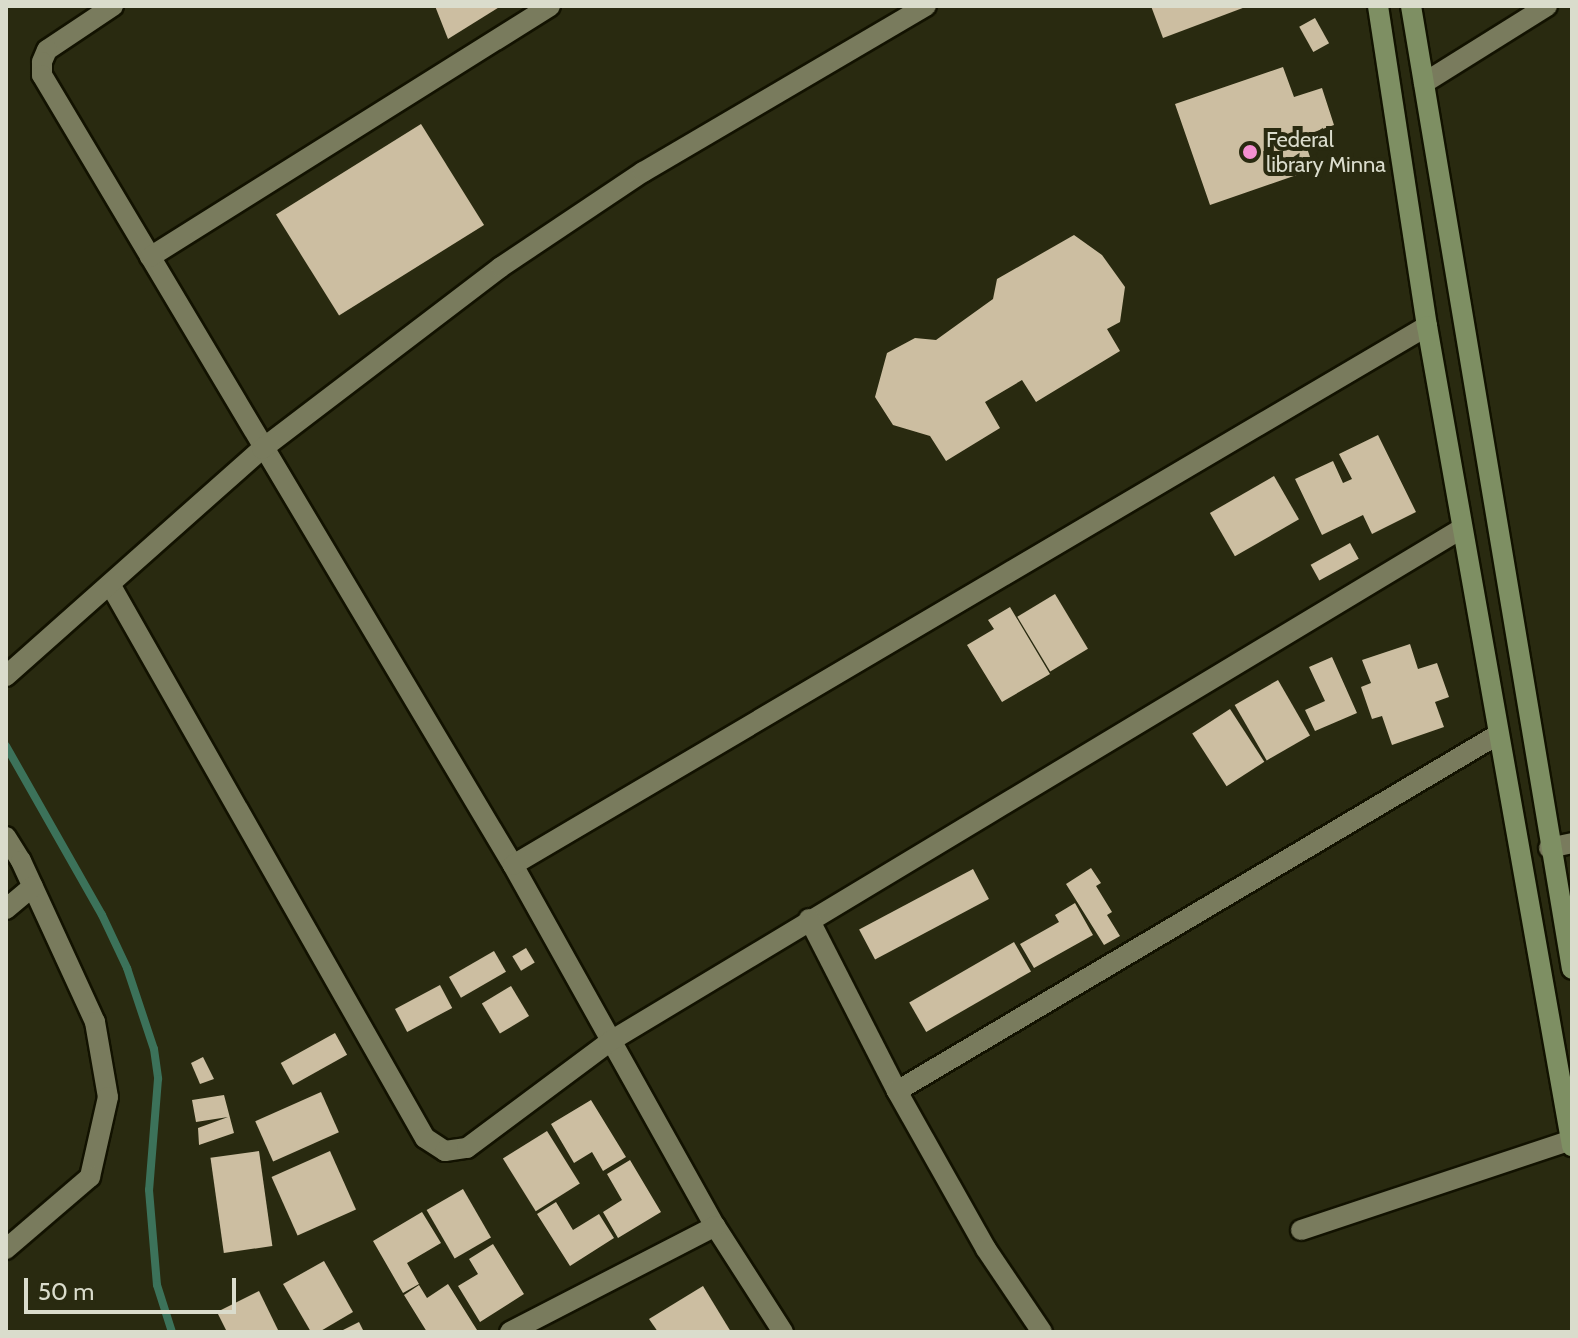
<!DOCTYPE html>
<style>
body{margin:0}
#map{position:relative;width:1578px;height:1338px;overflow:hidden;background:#292a10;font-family:Cabin,sans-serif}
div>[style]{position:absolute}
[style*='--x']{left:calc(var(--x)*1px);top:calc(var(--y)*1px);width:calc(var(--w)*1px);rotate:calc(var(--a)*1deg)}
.stream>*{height:8px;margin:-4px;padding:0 4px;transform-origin:4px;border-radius:4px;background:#3c725a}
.building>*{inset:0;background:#ccbea1;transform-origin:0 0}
.roads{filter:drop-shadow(2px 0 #121200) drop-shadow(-2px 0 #121200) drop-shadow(0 2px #121200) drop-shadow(0 -2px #121200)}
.minor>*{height:20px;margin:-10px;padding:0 10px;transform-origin:10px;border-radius:10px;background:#797b5d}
.secondary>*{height:20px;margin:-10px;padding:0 10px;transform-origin:10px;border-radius:10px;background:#7e8f63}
.dots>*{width:22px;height:22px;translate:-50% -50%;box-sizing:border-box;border:4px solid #292a10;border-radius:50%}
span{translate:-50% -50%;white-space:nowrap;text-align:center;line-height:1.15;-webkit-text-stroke:8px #292a10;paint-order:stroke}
.poi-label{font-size:22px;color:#dadccc}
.left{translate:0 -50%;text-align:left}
.frame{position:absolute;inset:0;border:8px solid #dadccc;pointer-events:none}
.scale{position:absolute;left:24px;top:1278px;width:212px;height:36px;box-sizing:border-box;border:4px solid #dadccc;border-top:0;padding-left:10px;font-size:24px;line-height:28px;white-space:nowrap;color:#dadccc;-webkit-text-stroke:6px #292a10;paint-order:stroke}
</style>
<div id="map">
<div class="stream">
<div style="--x:6;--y:746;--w:194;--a:60.4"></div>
<div style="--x:102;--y:915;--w:59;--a:64.7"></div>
<div style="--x:127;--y:968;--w:85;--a:71.6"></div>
<div style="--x:154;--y:1049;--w:30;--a:82"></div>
<div style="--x:158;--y:1079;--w:111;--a:94.6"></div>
<div style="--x:149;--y:1190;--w:95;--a:85.2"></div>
<div style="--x:157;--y:1285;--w:49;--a:72.3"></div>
</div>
<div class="building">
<div style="clip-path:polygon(435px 6px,501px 6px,448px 39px)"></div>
<div style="clip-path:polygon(1151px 6px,1248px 6px,1163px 38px)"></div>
<div style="left:1315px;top:18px;width:29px;height:18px;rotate:61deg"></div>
<div style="clip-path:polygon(1283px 67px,1294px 97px,1322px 88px,1334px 125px,1303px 136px,1314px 169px,1210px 205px,1175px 104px)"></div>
<div style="left:421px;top:124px;width:119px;height:171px;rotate:58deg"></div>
<div style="clip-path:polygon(1074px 235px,1102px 255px,1125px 287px,1120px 322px,1107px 329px,1120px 351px,1036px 402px,1022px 380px,985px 402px,1000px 428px,946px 461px,930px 436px,893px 425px,875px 397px,887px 353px,915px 338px,936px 340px,993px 299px,997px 279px)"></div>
<div style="clip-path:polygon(1378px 435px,1416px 512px,1372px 534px,1363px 515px,1322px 535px,1295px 479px,1333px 461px,1343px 483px,1352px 479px,1339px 454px)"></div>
<div style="left:1274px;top:476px;width:50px;height:74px;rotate:60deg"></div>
<div style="left:1350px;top:543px;width:18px;height:45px;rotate:61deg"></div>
<div style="left:1055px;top:594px;width:64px;height:44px;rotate:59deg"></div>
<div style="clip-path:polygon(1010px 607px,1050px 674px,1002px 702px,967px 645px,994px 629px,988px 620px)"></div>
<div style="clip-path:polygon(1410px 644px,1418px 669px,1437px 663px,1449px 697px,1435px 702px,1444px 727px,1392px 745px,1382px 716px,1372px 719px,1361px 687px,1371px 683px,1362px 660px)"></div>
<div style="clip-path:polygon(1332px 657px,1357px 713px,1315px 731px,1305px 710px,1325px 701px,1309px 667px)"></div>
<div style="left:1278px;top:680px;width:64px;height:50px;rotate:60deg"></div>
<div style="left:1230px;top:709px;width:63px;height:45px;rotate:57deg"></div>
<div style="clip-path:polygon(1091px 868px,1101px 883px,1096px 886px,1112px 912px,1107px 915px,1120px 936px,1104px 945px,1066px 884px)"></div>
<div style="left:973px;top:869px;width:34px;height:129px;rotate:62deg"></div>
<div style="clip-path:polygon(1075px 903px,1093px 935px,1034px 968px,1020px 944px,1059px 922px,1055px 915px)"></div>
<div style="left:1014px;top:942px;width:34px;height:121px;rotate:60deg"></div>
<div style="left:526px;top:948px;width:17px;height:16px;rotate:59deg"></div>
<div style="left:494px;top:951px;width:24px;height:52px;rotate:60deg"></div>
<div style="left:440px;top:985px;width:26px;height:51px;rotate:62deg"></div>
<div style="left:511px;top:986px;width:35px;height:34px;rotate:59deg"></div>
<div style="left:335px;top:1033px;width:25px;height:62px;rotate:61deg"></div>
<div style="clip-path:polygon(203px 1057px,214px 1079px,200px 1084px,191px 1063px)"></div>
<div style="left:321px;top:1092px;width:44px;height:72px;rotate:66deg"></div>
<div style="clip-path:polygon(224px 1095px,234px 1133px,199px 1145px,198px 1128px,228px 1117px,196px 1122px,192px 1100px)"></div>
<div style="clip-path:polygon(591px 1100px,626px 1157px,603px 1171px,592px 1152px,574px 1163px,551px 1124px)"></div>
<div style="left:547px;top:1131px;width:62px;height:52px;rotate:58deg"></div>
<div style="left:259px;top:1151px;width:96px;height:49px;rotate:82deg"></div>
<div style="left:330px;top:1151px;width:64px;height:64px;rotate:66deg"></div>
<div style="clip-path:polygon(630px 1160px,661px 1212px,618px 1238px,603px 1212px,622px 1200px,607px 1174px)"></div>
<div style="left:463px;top:1189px;width:56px;height:42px;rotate:60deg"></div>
<div style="clip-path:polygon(556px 1202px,573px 1230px,599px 1214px,614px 1238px,570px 1266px,537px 1214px)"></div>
<div style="clip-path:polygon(422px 1212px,441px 1243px,407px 1263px,419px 1284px,403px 1293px,373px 1241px)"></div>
<div style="clip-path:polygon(493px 1244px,524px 1294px,480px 1322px,458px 1286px,478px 1274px,469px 1259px)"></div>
<div style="clip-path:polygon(324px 1261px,353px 1312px,319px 1332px,311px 1332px,283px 1284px)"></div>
<div style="clip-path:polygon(448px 1284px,477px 1330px,473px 1332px,427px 1332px,404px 1295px,419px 1285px,427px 1298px)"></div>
<div style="clip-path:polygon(703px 1286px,731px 1332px,658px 1332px,649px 1319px)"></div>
<div style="clip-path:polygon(259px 1291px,279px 1332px,227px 1332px,217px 1312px)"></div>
<div style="clip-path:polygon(359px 1322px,364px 1332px,339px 1332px)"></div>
</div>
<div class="roads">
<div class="minor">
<div style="--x:113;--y:6;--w:79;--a:146.3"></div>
<div style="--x:47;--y:50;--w:13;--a:113"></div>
<div style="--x:42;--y:62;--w:13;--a:90"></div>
<div style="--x:42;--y:75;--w:920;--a:59.2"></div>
<div style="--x:513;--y:865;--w:414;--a:60.8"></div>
<div style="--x:715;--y:1226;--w:126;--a:57.3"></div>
<div style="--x:1424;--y:83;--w:145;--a:-32"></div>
<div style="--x:150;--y:257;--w:472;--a:-32.1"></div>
<div style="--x:111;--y:586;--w:635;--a:60.37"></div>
<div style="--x:425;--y:1138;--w:24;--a:33"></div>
<div style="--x:445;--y:1151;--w:22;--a:-8"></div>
<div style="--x:467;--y:1148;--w:177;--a:-36.7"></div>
<div style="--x:609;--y:1042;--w:995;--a:-31.05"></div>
<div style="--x:6;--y:676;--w:342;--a:-41.6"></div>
<div style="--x:262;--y:449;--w:300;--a:-37.3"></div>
<div style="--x:501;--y:267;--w:171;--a:-33.8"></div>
<div style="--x:643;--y:172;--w:328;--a:-30.4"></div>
<div style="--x:6;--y:837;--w:28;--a:58"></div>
<div style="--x:21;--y:861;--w:177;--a:65.3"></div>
<div style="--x:95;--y:1022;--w:76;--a:80.2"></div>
<div style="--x:108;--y:1097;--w:82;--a:102.7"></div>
<div style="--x:90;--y:1177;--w:111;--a:139.4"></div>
<div style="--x:1549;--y:848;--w:24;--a:-12"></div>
<div style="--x:513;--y:865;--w:1061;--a:-30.53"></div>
<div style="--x:6;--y:909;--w:35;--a:-40"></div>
<div style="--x:809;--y:919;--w:193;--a:62.9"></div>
<div style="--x:897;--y:1091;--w:181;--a:60.6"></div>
<div style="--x:986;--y:1249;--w:100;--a:56"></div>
<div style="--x:897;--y:1091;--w:698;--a:-30.68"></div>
<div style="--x:1301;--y:1230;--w:285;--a:-18.4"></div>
<div style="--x:510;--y:1332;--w:231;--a:-27.3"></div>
</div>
<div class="secondary">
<div style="--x:1378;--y:6;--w:324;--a:81.3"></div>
<div style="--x:1427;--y:326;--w:833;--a:79.97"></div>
<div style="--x:1411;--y:6;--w:976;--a:80.51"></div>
</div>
</div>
<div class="dots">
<div style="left:1250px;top:152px;background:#f590d1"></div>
</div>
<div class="poi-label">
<span class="left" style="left:1266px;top:152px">Federal<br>library Minna</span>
</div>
<div class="frame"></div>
<div class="scale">50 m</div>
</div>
